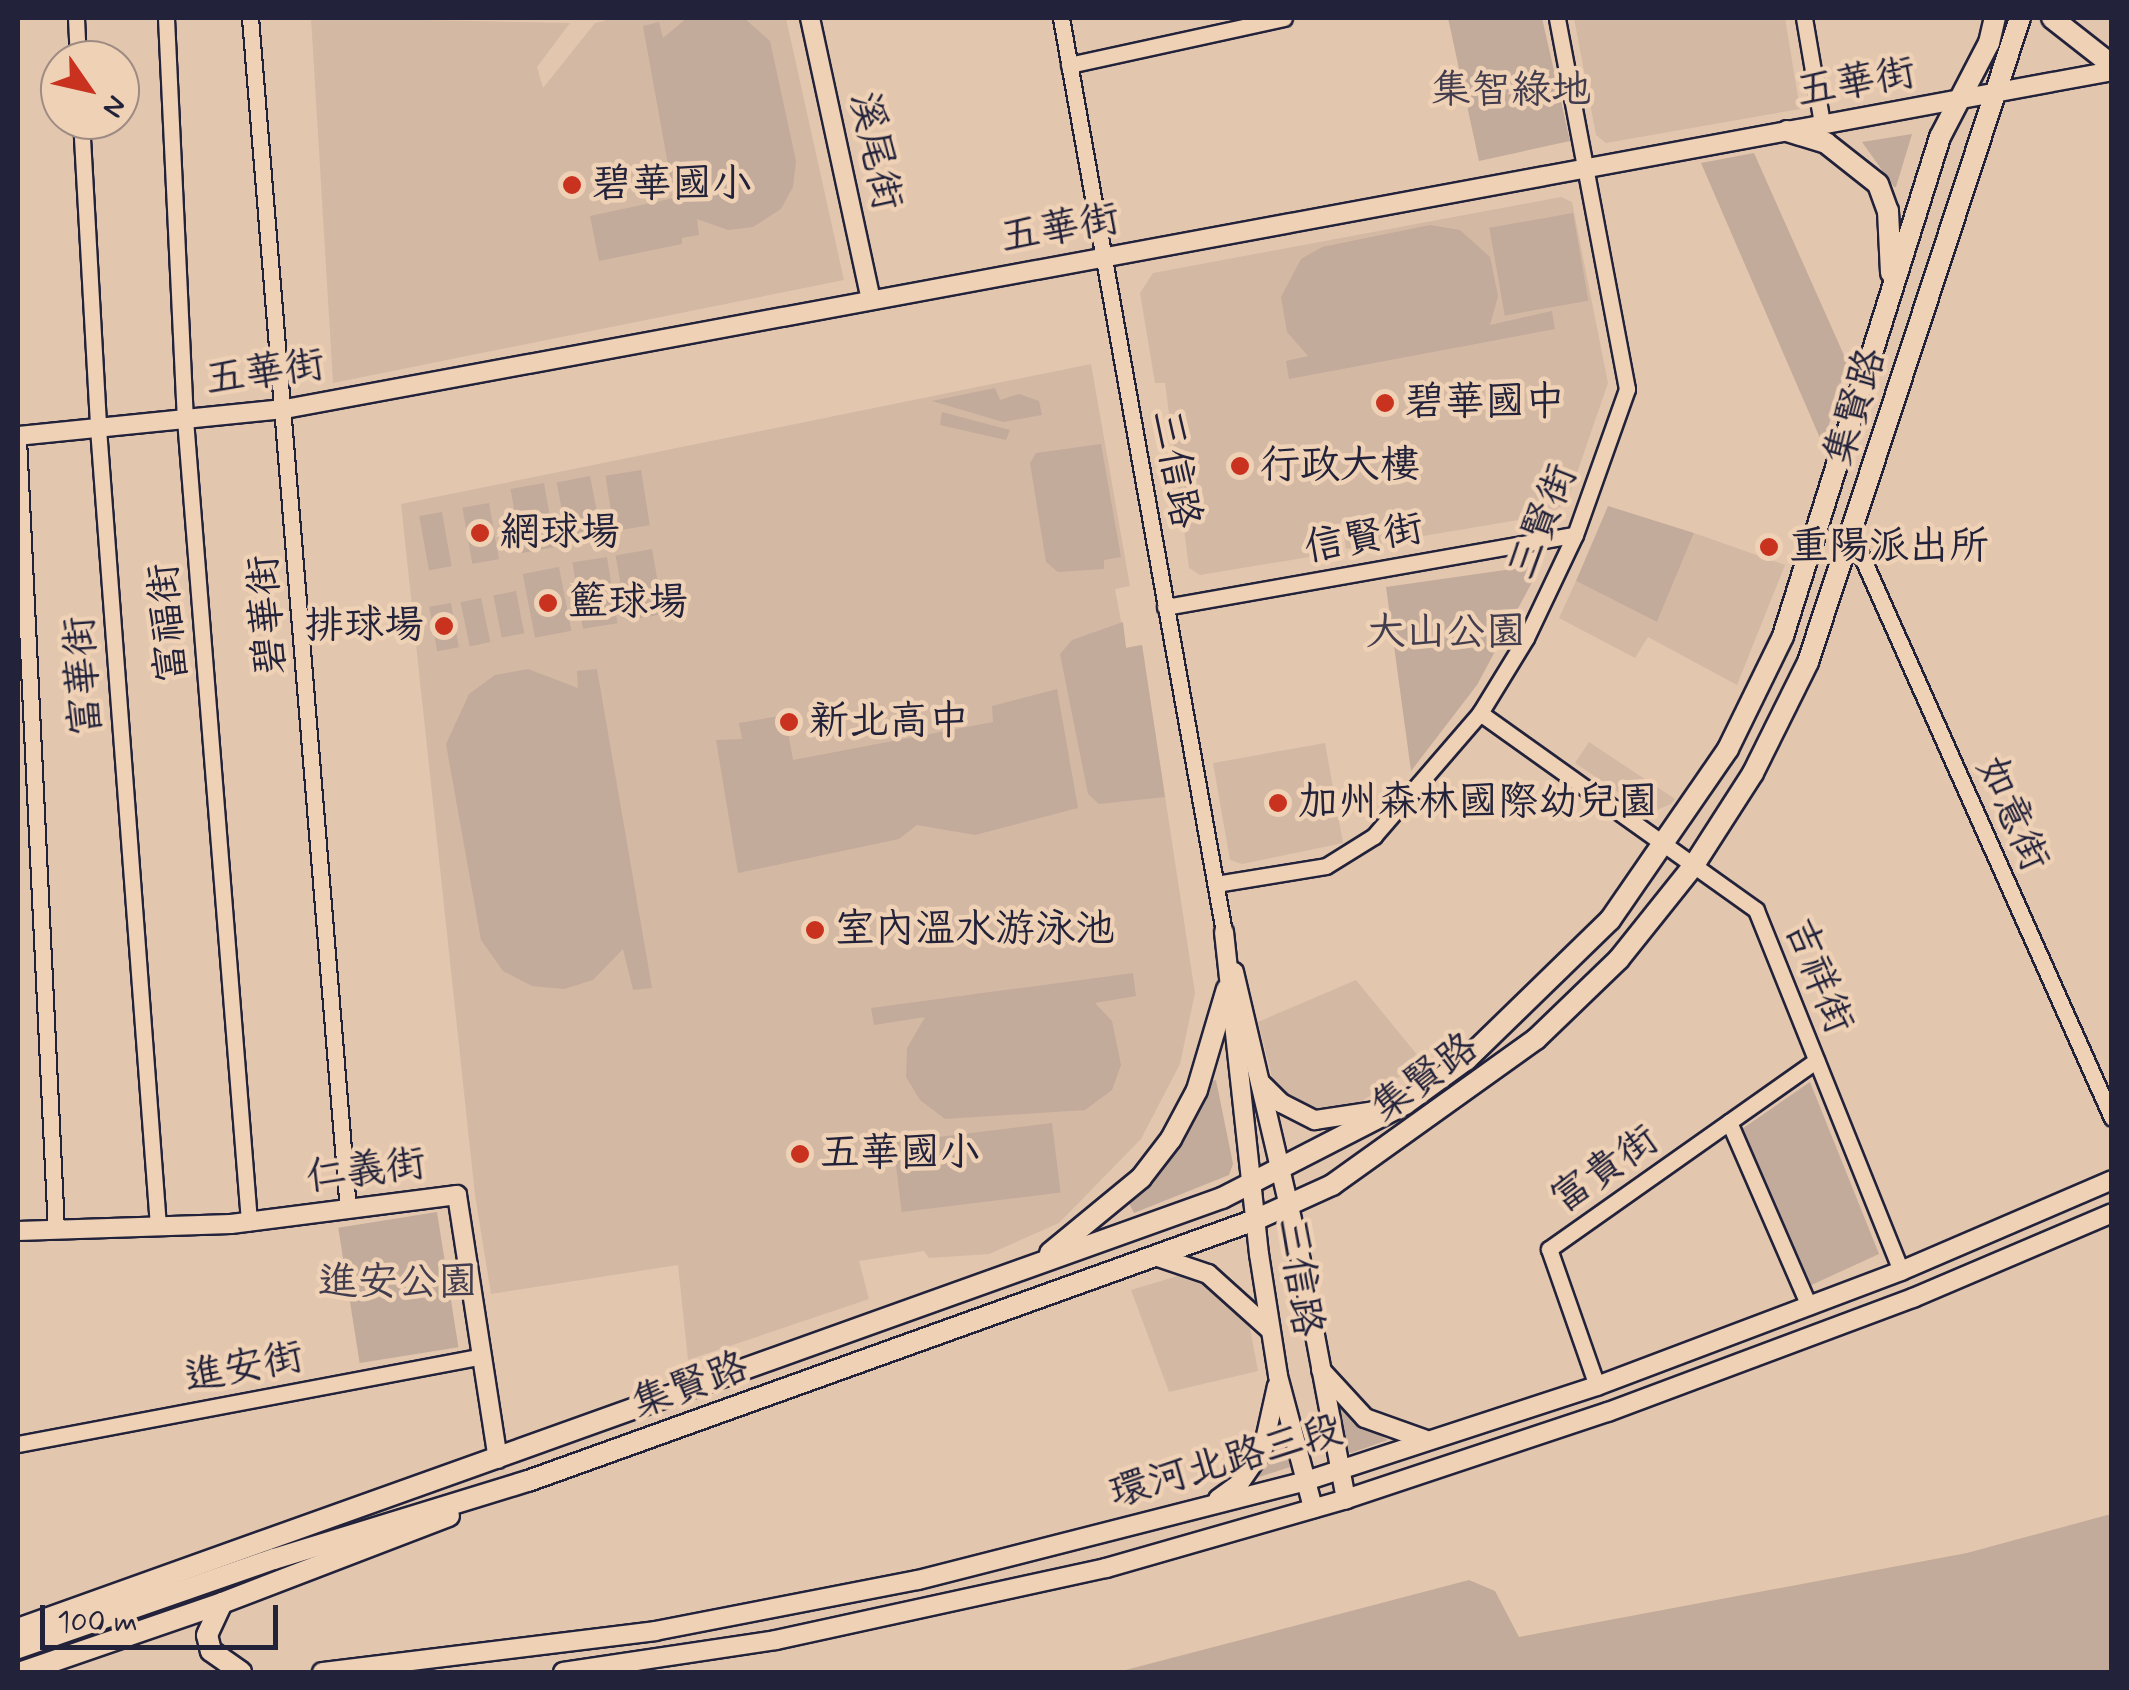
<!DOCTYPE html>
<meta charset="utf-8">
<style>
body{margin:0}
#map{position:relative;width:2129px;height:1690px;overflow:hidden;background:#e3c6ae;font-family:Mynerve,"LXGW WenKai TC",sans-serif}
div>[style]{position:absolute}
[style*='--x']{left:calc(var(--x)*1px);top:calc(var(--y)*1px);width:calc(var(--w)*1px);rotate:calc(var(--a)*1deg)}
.built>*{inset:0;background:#d3b8a4}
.green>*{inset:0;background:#c2ab9b;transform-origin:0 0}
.roads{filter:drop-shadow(2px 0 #22223b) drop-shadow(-2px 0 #22223b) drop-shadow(0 2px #22223b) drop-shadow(0 -2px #22223b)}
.minor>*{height:15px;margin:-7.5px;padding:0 7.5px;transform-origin:7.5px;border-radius:7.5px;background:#efd1b5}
.tertiary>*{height:18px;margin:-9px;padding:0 9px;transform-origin:9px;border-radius:9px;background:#efd1b5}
.secondary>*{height:20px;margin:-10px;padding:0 10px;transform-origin:10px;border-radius:10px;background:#efd1b5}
.dots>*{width:28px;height:28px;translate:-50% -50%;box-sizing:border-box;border:5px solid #efd1b5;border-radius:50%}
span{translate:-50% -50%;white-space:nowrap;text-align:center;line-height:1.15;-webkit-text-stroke:9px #efd1b5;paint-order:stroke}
.street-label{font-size:40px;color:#22223b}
.park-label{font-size:40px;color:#423d4e}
.poi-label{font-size:40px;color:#22223b}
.left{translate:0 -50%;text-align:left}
.right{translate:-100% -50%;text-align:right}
.frame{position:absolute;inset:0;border:20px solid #22223b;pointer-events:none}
.north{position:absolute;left:40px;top:40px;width:100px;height:100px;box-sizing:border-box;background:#efd1b5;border:2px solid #9d8b84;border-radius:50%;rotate:124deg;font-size:28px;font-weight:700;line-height:40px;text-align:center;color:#22223b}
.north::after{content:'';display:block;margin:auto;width:35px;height:45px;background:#c8321e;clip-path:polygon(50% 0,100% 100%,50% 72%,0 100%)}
.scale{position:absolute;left:40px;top:1605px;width:238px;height:45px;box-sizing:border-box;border:5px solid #22223b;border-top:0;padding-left:12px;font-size:30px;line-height:35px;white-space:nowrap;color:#22223b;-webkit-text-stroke:8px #efd1b5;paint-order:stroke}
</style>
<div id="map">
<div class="built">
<div style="clip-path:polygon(311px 18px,570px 23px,537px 67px,543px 88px,595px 23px,615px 18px,786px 18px,844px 280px,333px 383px)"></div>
<div style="clip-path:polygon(1574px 18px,1785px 18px,1800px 109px,1606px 143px,1596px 135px)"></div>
<div style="clip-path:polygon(1561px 197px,1572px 202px,1608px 383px,1567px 502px,1548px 515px,1346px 549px,1342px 523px,1323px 526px,1327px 554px,1200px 575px,1189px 568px,1165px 383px,1155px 383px,1140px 293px,1153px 273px)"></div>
<div style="clip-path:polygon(1091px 364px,1130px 586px,1115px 589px,1126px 648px,1142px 645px,1195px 993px,1180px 1064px,1141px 1139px,1059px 1223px,989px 1254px,929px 1258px,924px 1251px,859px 1261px,869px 1299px,688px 1360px,678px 1265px,491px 1294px,475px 1195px,401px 504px)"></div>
<div style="clip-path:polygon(1694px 533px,1785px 565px,1737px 685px,1648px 637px,1635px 658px,1559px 618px,1576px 581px,1657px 622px)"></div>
<div style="clip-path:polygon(1589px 742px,1675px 799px,1671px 804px,1649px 813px,1575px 763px)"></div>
<div style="clip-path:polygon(1325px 743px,1343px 843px,1242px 864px,1230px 860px,1213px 763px)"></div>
<div style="clip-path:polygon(1356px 980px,1423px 1062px,1351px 1108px,1321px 1112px,1292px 1100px,1273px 1081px,1258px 1022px)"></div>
<div style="clip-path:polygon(1181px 1275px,1203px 1280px,1248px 1318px,1258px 1371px,1169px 1392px,1131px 1290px)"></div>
</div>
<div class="green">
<div style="clip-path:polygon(687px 18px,744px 18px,770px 41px,796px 161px,793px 187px,781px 209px,753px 227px,728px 230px,697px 219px,699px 235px,682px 238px,682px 244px,599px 261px,590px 216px,674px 198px,643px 26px,659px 22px,663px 38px)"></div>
<div style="clip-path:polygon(1448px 18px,1542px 18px,1570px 141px,1479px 161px)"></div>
<div style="clip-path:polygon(1912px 134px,1896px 187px,1894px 187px,1862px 142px)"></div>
<div style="clip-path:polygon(1754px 153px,1847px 362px,1823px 445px,1701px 163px)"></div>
<div style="left:1573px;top:213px;width:89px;height:85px;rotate:80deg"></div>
<div style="clip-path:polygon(1430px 225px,1460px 230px,1490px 257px,1498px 296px,1490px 325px,1552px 311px,1555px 329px,1289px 379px,1286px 361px,1308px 356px,1287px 332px,1281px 297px,1301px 259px,1322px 247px)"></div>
<div style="clip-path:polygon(995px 388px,1000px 400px,1019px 394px,1039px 401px,1042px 415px,1003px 422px,932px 401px)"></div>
<div style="clip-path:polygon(942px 412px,1010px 430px,1006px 440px,940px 425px)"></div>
<div style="clip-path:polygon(1101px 444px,1121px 557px,1104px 560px,1104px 569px,1058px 572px,1046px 562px,1030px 463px,1036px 453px)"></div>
<div style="left:641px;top:470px;width:56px;height:36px;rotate:81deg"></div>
<div style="left:590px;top:476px;width:59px;height:34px;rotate:79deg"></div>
<div style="left:544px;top:483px;width:65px;height:34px;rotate:80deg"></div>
<div style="left:489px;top:503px;width:57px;height:27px;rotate:80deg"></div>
<div style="clip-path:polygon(1608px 506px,1694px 533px,1657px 622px,1576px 581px)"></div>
<div style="left:442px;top:512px;width:55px;height:23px;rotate:80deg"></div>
<div style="left:652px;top:549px;width:66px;height:37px;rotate:80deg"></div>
<div style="left:607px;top:557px;width:67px;height:35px;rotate:81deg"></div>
<div style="clip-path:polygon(1533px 566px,1538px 571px,1477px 685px,1411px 771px,1386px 587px)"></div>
<div style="left:559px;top:567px;width:65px;height:37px;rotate:79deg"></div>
<div style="left:516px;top:591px;width:43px;height:23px;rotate:79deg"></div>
<div style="left:481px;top:598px;width:45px;height:21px;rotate:78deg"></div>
<div style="left:451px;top:603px;width:45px;height:22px;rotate:80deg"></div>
<div style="clip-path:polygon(1123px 622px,1126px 648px,1142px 645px,1165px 797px,1099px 804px,1088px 794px,1060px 654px,1072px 640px)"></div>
<div style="clip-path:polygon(528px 669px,578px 688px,577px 671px,597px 669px,652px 988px,633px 990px,623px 949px,593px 980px,564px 989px,532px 986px,503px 971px,481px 940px,446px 744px,469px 694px,495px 675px)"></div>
<div style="clip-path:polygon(1057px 689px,1078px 808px,975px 835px,917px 825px,899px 839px,738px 873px,716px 740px,742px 739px,739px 723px,785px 715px,793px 760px,993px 722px,992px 706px)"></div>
<div style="clip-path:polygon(1133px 973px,1136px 996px,1095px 1003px,1112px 1021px,1121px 1065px,1112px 1090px,1085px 1110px,945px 1119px,920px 1100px,906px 1077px,907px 1048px,925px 1017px,874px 1025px,871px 1008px)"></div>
<div style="clip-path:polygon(1216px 1080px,1233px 1164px,1229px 1175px,1134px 1213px,1129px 1203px,1170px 1159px,1193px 1124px,1206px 1082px)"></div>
<div style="clip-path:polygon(1810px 1082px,1879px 1254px,1807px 1287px,1739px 1131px)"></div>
<div style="left:1052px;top:1123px;width:70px;height:160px;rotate:83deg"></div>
<div style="left:437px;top:1212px;width:137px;height:100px;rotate:81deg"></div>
<div style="clip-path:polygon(1336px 1406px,1362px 1425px,1388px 1440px,1351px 1453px,1342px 1447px)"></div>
<div style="clip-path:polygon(1281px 1429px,1290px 1467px,1253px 1479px)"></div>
<div style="clip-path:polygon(2111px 1514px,2111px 1672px,1118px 1672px,1469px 1580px,1495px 1591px,1519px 1637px,1967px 1553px)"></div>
</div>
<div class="roads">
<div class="minor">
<div style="--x:76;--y:18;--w:42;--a:87.3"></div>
<div style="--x:166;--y:18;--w:401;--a:87.3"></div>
<div style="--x:185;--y:419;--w:806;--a:85.44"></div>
<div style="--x:250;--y:18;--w:1195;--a:85.3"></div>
<div style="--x:1061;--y:18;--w:928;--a:79.89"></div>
<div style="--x:1804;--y:18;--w:107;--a:80.3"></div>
<div style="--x:1069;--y:65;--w:220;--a:-12.3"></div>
<div style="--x:81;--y:120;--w:308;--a:86.8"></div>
<div style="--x:98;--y:428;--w:800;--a:85.7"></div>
<div style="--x:18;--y:439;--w:792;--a:87.25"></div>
<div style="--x:1853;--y:537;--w:636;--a:65.97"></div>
<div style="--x:1165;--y:607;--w:416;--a:-10"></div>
<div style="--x:1480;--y:713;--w:339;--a:35.5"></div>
<div style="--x:1756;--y:910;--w:389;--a:68.1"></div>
<div style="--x:1216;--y:884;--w:111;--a:-9.3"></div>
<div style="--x:1326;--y:866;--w:57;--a:-32"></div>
<div style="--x:1374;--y:836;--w:162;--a:-49.2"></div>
<div style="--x:1480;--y:713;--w:88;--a:-58.5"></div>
<div style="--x:1526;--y:638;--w:114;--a:-64.6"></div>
<div style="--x:1575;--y:535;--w:155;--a:-70.4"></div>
<div style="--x:1627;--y:389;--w:378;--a:-100.7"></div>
<div style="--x:1729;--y:1122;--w:201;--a:66.5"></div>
<div style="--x:1597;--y:1386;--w:145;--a:-109.3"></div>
<div style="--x:1549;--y:1249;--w:327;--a:-35.2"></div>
<div style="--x:18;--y:1444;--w:472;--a:-10.7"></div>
</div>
<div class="tertiary">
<div style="--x:810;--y:18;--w:288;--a:77.8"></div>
<div style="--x:18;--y:436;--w:268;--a:-5.8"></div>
<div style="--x:285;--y:409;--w:1858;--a:-10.48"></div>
<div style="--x:1224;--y:932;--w:324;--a:83.8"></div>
<div style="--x:1259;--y:1254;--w:123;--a:81.1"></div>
<div style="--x:1278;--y:1376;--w:137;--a:75.1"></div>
<div style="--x:1234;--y:972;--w:275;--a:76.8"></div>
<div style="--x:1297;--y:1240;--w:264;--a:79.3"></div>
<div style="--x:1260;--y:1082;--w:30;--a:45"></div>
<div style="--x:1281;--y:1103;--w:38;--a:27"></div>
<div style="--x:1315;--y:1120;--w:67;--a:-8.6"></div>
<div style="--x:18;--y:1231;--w:213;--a:-1.9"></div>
<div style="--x:231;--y:1224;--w:228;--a:-7.3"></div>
<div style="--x:457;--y:1195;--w:267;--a:81.2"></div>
<div style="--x:1155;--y:1256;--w:56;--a:18.8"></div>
<div style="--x:1208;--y:1274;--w:82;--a:42"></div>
<div style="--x:1321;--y:1370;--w:65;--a:47.5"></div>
<div style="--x:1365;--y:1418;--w:63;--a:19.6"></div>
<div style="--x:1218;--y:1499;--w:26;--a:-36"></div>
<div style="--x:1239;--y:1484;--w:42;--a:-55.6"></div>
<div style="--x:1263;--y:1449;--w:65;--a:-77.5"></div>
<div style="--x:322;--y:1672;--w:336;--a:-7"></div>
<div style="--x:655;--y:1631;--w:268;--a:-11"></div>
<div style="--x:918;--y:1580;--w:400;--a:-14.3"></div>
<div style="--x:1306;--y:1481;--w:306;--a:-18.1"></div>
<div style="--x:1597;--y:1386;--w:325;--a:-20.7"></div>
<div style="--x:1901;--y:1271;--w:230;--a:-23.3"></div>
<div style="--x:563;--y:1672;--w:215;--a:-8.5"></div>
<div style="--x:776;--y:1640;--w:338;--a:-12.3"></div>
<div style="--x:1106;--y:1568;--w:250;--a:-16"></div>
<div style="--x:1346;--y:1499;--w:276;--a:-18.4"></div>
<div style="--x:1608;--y:1412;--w:326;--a:-20.5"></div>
<div style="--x:1913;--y:1298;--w:216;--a:-23.1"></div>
</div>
<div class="secondary">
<div style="--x:2052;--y:18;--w:76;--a:38.1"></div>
<div style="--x:1787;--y:131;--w:41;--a:17.1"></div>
<div style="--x:1826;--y:143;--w:66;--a:38.3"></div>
<div style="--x:1878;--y:184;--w:29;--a:70"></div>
<div style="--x:1888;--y:211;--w:62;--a:87.2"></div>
<div style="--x:1050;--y:1253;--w:118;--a:-39.5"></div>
<div style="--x:1141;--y:1178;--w:49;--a:-52.4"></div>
<div style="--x:1171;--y:1139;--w:55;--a:-62"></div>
<div style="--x:1197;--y:1090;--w:105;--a:-73.5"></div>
<div style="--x:18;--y:1629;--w:1279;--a:-19.7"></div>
<div style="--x:1222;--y:1198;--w:206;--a:-27.2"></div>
<div style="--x:1405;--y:1104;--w:77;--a:-36"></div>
<div style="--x:1467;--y:1059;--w:199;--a:-44.2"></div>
<div style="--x:1610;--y:920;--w:208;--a:-55.4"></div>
<div style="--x:1728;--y:749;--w:126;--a:-64"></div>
<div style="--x:1783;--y:636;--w:523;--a:-72.53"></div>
<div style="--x:1940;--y:137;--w:106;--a:-62.5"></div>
<div style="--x:1989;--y:43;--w:26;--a:-77"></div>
<div style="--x:18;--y:1648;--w:271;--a:-19.2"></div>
<div style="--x:274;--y:1559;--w:266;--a:-17.1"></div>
<div style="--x:528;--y:1481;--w:772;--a:-19.75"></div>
<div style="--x:1255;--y:1220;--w:85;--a:-24.4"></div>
<div style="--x:1332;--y:1185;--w:251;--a:-35.6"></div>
<div style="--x:1536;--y:1039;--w:115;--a:-43.9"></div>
<div style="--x:1619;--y:959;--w:120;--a:-51.4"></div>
<div style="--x:1694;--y:865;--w:109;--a:-57.3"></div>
<div style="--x:1753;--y:773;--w:124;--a:-63.6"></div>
<div style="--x:1808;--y:662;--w:678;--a:-71.78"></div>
<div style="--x:22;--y:1672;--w:212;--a:-19"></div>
<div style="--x:241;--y:1672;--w:37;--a:-145"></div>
<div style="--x:211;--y:1651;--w:16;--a:-104"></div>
<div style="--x:207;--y:1635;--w:35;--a:-65"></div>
<div style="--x:222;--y:1603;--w:243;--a:-21"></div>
</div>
</div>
<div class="dots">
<div style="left:572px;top:185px;background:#c8321e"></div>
<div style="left:1385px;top:403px;background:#c8321e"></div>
<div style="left:1240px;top:466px;background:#c8321e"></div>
<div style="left:480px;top:533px;background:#c8321e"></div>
<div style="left:1769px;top:547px;background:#c8321e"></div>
<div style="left:548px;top:603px;background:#c8321e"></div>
<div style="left:444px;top:626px;background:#c8321e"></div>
<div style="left:789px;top:722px;background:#c8321e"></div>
<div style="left:1278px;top:803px;background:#c8321e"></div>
<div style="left:815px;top:930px;background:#c8321e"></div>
<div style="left:800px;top:1154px;background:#c8321e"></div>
</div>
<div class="street-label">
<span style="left:1856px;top:83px;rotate:-10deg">五華街</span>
<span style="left:875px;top:151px;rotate:78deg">溪尾街</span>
<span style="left:1060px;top:229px;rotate:-10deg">五華街</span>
<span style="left:265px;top:373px;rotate:-8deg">五華街</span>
<span style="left:1856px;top:407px;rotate:-73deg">集賢路</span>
<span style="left:1175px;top:469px;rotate:80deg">三信路</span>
<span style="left:1543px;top:522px;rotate:-68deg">三賢街</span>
<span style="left:1364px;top:539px;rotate:-10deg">信賢街</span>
<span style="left:268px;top:615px;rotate:-94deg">碧華街</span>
<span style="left:169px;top:623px;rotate:-95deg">富福街</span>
<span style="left:84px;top:676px;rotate:-94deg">富華街</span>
<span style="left:2012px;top:814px;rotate:66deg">如意街</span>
<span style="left:1818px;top:976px;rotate:68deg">吉祥街</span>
<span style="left:1425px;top:1078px;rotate:-36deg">集賢路</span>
<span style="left:1605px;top:1170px;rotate:-35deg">富貴街</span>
<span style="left:366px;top:1171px;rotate:-7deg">仁義街</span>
<span style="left:1299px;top:1277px;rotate:82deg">三信路</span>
<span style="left:244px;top:1368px;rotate:-11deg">進安街</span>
<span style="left:690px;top:1386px;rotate:-20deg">集賢路</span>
<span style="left:1226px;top:1462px;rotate:-16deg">環河北路三段</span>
</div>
<div class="park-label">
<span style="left:1511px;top:91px">集智綠地</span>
<span style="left:1446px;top:633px">大山公園</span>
<span style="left:398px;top:1283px">進安公園</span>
</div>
<div class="poi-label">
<span class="left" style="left:592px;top:185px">碧華國小</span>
<span class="left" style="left:1405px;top:403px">碧華國中</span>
<span class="left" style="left:1260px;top:466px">行政大樓</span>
<span class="left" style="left:500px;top:533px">網球場</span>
<span class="left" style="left:1789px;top:547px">重陽派出所</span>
<span class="left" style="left:568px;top:603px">籃球場</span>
<span class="right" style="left:424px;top:626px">排球場</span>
<span class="left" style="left:809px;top:722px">新北高中</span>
<span class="left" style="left:1298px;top:803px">加州森林國際幼兒園</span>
<span class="left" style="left:835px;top:930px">室內溫水游泳池</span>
<span class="left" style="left:820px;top:1154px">五華國小</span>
</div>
<div class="frame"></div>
<div class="north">N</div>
<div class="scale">100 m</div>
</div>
